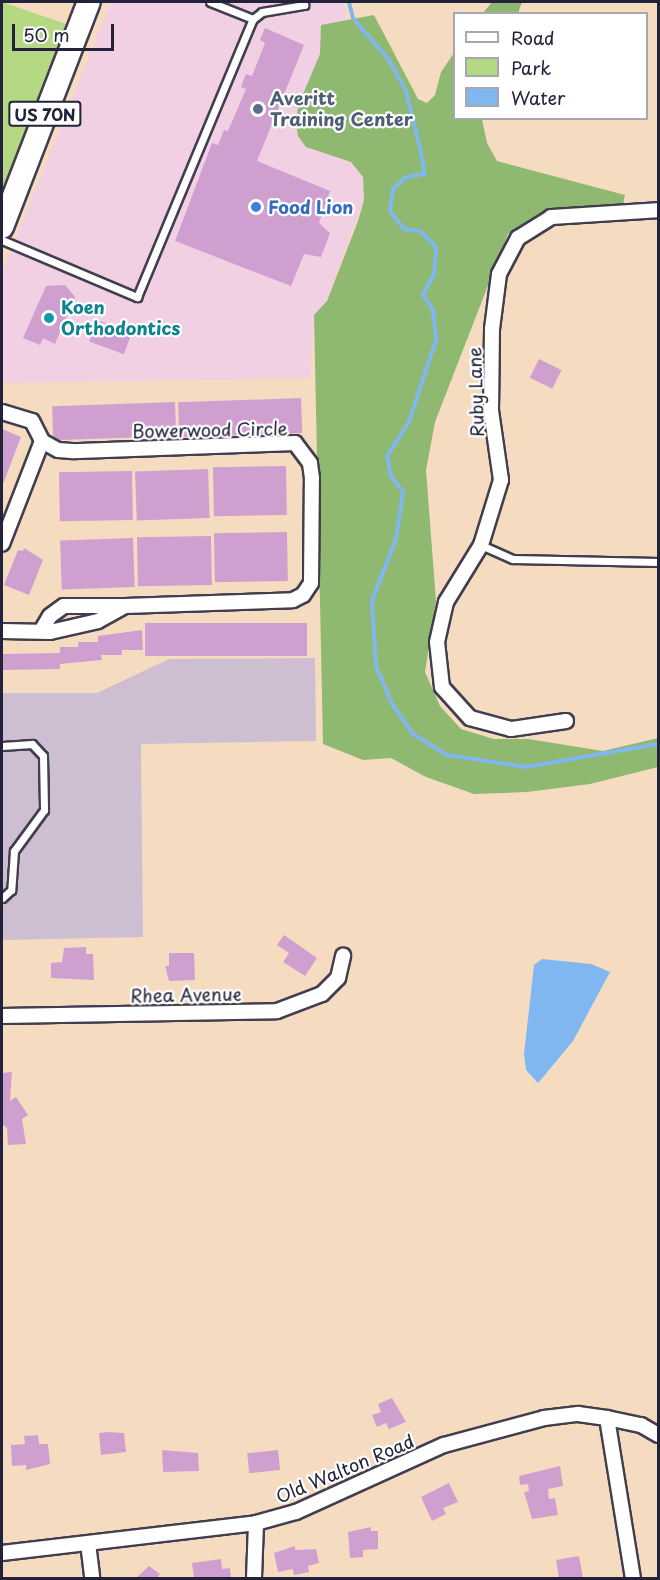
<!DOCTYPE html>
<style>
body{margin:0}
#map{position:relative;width:660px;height:1580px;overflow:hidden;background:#f5dcc0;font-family:"Playpen Sans",sans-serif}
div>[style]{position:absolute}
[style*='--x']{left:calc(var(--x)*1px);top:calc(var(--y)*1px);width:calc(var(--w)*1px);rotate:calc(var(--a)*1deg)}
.built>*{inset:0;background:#f1d0e3}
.industrial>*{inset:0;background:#cebed1}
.green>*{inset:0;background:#b4d982}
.forest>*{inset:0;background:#8fb970}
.water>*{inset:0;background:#81b7f0}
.stream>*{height:4px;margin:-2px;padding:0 2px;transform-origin:2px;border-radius:2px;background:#81b7f0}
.building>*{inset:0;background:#cfa0cf;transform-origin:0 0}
.roads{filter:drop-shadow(2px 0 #423e4f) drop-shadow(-2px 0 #423e4f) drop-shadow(0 2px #423e4f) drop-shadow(0 -2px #423e4f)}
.service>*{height:7px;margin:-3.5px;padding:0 3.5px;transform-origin:3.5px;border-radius:3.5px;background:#fff}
.minor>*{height:14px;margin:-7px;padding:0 7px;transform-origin:7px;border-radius:7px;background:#fff}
.primary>*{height:22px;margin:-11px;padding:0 11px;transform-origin:11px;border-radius:11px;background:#fff}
.dots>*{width:16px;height:16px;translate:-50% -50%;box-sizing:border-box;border:3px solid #fff;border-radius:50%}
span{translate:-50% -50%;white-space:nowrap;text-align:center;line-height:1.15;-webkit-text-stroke:4.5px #fff;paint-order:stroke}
.shield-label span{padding:2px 4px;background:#fff;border:2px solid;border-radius:4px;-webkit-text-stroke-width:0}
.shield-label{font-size:16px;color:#22223b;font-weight:700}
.service-label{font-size:18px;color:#4e5e75;font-weight:700}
.left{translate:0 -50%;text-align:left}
.shop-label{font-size:18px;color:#366cbe;font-weight:700}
.culture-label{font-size:18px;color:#0d838f;font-weight:700}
.street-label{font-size:18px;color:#22223b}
.frame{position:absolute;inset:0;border:3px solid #22223b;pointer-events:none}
.legend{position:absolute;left:453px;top:12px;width:195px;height:108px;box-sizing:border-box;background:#fff;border:2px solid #a7a7b1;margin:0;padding:8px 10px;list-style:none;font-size:18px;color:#22223b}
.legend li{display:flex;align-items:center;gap:12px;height:30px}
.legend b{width:30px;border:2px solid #a7a7b1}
.scale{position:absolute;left:12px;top:24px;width:102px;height:27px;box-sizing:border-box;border:3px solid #22223b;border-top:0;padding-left:8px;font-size:18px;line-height:21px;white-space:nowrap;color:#22223b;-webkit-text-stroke:4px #fff;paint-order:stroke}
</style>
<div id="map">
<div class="built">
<div style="clip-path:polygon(111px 2px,344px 2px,364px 199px,327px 301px,314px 315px,310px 378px,2px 383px,2px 272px)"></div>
</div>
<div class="industrial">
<div style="clip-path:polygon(315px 658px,316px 741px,141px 744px,143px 937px,2px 940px,2px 693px,97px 693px,169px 659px)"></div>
</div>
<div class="green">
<div style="clip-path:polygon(2px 2px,66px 24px,2px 190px)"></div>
</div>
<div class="forest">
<div style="clip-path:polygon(492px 2px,522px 2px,518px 13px,483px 13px)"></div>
<div style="clip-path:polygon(374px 15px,418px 99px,427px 103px,435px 95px,441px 72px,454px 53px,454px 118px,482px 119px,487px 143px,497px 161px,625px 195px,623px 205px,548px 210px,508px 234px,435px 422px,426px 470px,436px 601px,425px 672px,440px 706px,461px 729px,494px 739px,528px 739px,603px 751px,658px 738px,658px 767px,590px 784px,527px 792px,474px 794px,426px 777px,391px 758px,363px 760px,323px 744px,314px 315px,327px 301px,358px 221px,364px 200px,363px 177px,351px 162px,306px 147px,298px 136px,296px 123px,298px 106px,320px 54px,321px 25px)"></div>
</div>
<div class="water">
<div style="clip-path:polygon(542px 959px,591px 964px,610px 972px,573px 1041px,538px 1083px,526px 1070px,524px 1054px,534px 965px)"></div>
</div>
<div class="stream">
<div style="--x:349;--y:2;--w:16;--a:76"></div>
<div style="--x:353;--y:18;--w:55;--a:49.4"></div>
<div style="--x:389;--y:60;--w:35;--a:61"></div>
<div style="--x:406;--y:91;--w:59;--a:76.2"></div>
<div style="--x:420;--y:148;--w:26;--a:79"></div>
<div style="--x:425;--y:174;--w:19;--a:171"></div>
<div style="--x:406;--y:177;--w:18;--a:137"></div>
<div style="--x:393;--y:189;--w:22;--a:98"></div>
<div style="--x:390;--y:211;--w:23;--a:52"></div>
<div style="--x:404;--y:229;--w:16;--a:7"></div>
<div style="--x:420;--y:231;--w:23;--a:45"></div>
<div style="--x:436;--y:247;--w:27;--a:94"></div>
<div style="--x:434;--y:274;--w:24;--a:118"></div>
<div style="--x:423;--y:295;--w:18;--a:56"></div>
<div style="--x:433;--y:310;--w:30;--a:84"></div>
<div style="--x:436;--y:340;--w:86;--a:108.2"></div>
<div style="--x:409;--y:422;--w:40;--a:122.9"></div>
<div style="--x:387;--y:456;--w:20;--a:79"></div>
<div style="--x:391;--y:476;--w:20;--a:53"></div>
<div style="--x:403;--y:492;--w:48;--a:98.5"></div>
<div style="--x:396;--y:539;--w:66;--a:111.2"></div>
<div style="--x:372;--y:601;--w:65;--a:86.5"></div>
<div style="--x:376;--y:666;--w:41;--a:67.2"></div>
<div style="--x:392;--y:704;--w:37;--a:55"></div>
<div style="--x:413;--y:734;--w:40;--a:32"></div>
<div style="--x:447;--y:755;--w:80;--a:8.6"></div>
<div style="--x:526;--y:767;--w:134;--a:-9.9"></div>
</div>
<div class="building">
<div style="clip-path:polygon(265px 28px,304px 45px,257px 161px,330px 191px,319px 223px,330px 233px,321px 257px,304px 254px,291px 286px,175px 241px,212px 143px,218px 145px,224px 130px,228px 131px,246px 89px,241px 87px,246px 74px,252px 76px,265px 43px,260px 40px)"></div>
<div style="clip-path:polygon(65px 285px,75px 297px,55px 344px,43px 338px,40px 345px,23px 338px,46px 286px)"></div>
<div style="left:97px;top:320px;width:37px;height:23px;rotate:20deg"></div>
<div style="left:539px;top:359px;width:25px;height:21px;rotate:26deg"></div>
<div style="left:301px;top:398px;width:35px;height:123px;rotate:88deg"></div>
<div style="left:175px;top:402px;width:34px;height:123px;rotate:88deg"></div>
<div style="clip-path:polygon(2px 429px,21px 437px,2px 487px)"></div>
<div style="left:286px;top:466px;width:49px;height:73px;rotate:89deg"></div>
<div style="left:208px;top:469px;width:49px;height:73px;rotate:88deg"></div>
<div style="left:132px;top:471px;width:49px;height:73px;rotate:89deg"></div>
<div style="left:287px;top:532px;width:49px;height:73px;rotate:89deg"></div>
<div style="left:211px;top:536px;width:49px;height:74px;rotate:89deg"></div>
<div style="left:133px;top:538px;width:49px;height:73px;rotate:88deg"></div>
<div style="clip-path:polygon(24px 548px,43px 560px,29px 595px,4px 585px,18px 550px,23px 551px)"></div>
<div style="left:307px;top:623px;width:33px;height:162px;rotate:90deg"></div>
<div style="clip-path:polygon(142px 630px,143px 650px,122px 650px,122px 655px,101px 655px,102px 660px,60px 664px,60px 669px,2px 670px,2px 654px,60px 653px,60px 647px,78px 647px,78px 642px,98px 642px,98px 636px)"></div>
<div style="clip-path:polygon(284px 935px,317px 958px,305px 976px,283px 962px,289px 953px,277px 945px)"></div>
<div style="clip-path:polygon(86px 947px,86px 954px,93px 954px,94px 980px,51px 978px,51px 963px,62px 962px,64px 948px)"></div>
<div style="clip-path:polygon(169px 953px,194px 953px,195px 980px,169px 981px,165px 966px,169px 966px)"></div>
<div style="clip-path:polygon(12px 1072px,10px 1101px,16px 1097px,28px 1115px,22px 1119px,26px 1144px,8px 1145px,7px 1128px,2px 1124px,2px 1073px)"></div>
<div style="clip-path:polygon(392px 1398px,406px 1422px,389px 1429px,386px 1423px,377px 1427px,372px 1415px,381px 1412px,378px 1404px)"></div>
<div style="clip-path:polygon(109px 1432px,124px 1433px,126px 1452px,101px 1455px,99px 1433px)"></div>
<div style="clip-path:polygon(38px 1435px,39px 1444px,48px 1444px,50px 1464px,26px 1470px,26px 1465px,12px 1466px,11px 1445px,25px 1444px,24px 1436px)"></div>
<div style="clip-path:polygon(162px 1450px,198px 1453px,199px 1471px,163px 1472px)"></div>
<div style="left:278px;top:1450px;width:20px;height:31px;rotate:84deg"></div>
<div style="clip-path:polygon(560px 1466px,563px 1486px,548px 1489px,549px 1499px,555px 1498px,558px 1515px,532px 1519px,524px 1492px,529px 1491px,528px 1484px,520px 1485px,519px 1476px)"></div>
<div style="clip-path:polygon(449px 1483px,458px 1502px,443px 1508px,446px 1514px,432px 1521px,421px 1497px)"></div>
<div style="clip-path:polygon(371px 1527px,371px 1531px,378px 1531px,378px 1549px,363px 1550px,363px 1557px,350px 1558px,348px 1532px)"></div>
<div style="clip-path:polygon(295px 1546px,295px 1550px,316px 1549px,319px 1563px,308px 1566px,309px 1572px,294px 1575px,293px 1569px,278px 1572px,274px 1553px)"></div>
<div style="clip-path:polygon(579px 1556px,583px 1578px,559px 1578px,556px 1560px)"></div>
<div style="clip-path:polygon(221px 1559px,222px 1569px,230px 1568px,231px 1578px,194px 1578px,192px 1563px)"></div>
<div style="clip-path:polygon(149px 1566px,160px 1574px,157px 1578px,136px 1578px)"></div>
</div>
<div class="roads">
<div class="service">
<div style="--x:253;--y:19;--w:11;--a:-38"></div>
<div style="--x:262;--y:12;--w:43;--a:-9.5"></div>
<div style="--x:304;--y:5;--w:3;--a:-90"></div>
<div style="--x:2;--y:240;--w:147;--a:22.9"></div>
<div style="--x:137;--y:297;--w:301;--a:-67.4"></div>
<div style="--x:253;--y:19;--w:46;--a:-158.4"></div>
<div style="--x:481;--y:545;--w:35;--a:24"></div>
<div style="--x:513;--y:559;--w:145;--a:1.2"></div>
<div style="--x:2;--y:746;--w:30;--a:-4"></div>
<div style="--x:32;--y:744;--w:16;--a:47"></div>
<div style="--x:43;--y:756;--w:54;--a:88.9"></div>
<div style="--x:44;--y:810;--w:51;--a:126.2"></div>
<div style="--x:14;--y:851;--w:39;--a:94"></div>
<div style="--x:11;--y:890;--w:12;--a:138"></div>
</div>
<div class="minor">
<div style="--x:2;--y:412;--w:31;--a:17"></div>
<div style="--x:32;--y:421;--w:22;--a:63"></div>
<div style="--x:42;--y:441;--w:110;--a:111.2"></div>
<div style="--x:2;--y:631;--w:48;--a:1.2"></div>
<div style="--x:50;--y:632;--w:49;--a:-12.9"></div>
<div style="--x:98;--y:621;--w:31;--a:-29"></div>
<div style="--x:125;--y:606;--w:168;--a:-2"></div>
<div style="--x:293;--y:600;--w:11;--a:-27"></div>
<div style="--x:303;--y:595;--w:14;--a:-56"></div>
<div style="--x:311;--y:583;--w:105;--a:-89.5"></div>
<div style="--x:312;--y:478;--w:15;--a:-98"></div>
<div style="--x:310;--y:463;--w:25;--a:-127"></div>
<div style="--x:295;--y:443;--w:223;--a:177.9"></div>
<div style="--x:72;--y:451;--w:14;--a:-176"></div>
<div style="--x:58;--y:450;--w:18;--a:-151"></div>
<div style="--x:41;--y:631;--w:17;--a:-59"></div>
<div style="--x:50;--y:616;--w:17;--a:-36"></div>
<div style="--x:64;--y:606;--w:61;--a:0"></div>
<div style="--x:566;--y:721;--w:56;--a:171.7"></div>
<div style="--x:511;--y:729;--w:42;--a:-165"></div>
<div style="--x:470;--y:718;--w:42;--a:-132.1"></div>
<div style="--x:442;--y:687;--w:45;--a:-96.3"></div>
<div style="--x:437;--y:642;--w:41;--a:-77.3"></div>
<div style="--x:446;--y:602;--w:67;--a:-58.4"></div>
<div style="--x:481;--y:545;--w:68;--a:-72.9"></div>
<div style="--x:501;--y:480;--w:70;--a:-98.2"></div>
<div style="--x:491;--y:411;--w:82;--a:-89.3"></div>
<div style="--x:492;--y:329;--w:55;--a:-82.7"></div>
<div style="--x:499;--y:274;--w:41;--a:-62.2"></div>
<div style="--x:518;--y:238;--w:39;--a:-32"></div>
<div style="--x:551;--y:217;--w:107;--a:-3.7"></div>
<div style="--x:2;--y:1016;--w:275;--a:-1"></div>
<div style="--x:277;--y:1011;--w:48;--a:-20.7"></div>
<div style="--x:322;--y:994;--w:23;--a:-45"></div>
<div style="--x:338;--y:978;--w:23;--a:-77"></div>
<div style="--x:607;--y:1418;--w:162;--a:80.8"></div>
<div style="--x:88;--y:1543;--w:35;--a:83"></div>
<div style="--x:2;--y:1553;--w:256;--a:-6.7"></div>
<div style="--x:256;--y:1523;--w:41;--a:-15.4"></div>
<div style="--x:296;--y:1512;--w:162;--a:-24.4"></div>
<div style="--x:444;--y:1445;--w:104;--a:-15.1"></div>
<div style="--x:544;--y:1418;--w:34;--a:-7"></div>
<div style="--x:578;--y:1414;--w:29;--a:8"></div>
<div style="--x:607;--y:1418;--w:35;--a:12"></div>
<div style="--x:641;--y:1425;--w:20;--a:30"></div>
<div style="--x:254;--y:1578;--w:55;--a:-87.9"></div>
</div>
<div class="primary">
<div style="--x:2;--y:227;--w:241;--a:-68.9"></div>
</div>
</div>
<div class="dots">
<div style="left:258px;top:109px;background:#5c6f8a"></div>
<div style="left:256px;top:207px;background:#3f7fe0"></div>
<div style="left:49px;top:318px;background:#0f9aa8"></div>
</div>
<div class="shield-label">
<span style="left:45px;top:114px">US 70N</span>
</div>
<div class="service-label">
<span class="left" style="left:270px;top:109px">Averitt<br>Training Center</span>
</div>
<div class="shop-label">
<span class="left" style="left:268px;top:207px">Food Lion</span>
</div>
<div class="culture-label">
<span class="left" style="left:61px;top:318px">Koen<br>Orthodontics</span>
</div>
<div class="street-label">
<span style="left:476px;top:392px;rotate:-92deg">Ruby Lane</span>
<span style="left:210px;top:430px;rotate:-1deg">Bowerwood Circle</span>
<span style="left:186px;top:995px;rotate:-1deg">Rhea Avenue</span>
<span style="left:345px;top:1469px;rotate:-23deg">Old Walton Road</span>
</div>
<div class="frame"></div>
<ul class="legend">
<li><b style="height:8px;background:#fff"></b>Road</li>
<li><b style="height:16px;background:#b4d982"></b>Park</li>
<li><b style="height:16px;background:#81b7f0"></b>Water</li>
</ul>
<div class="scale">50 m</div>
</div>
